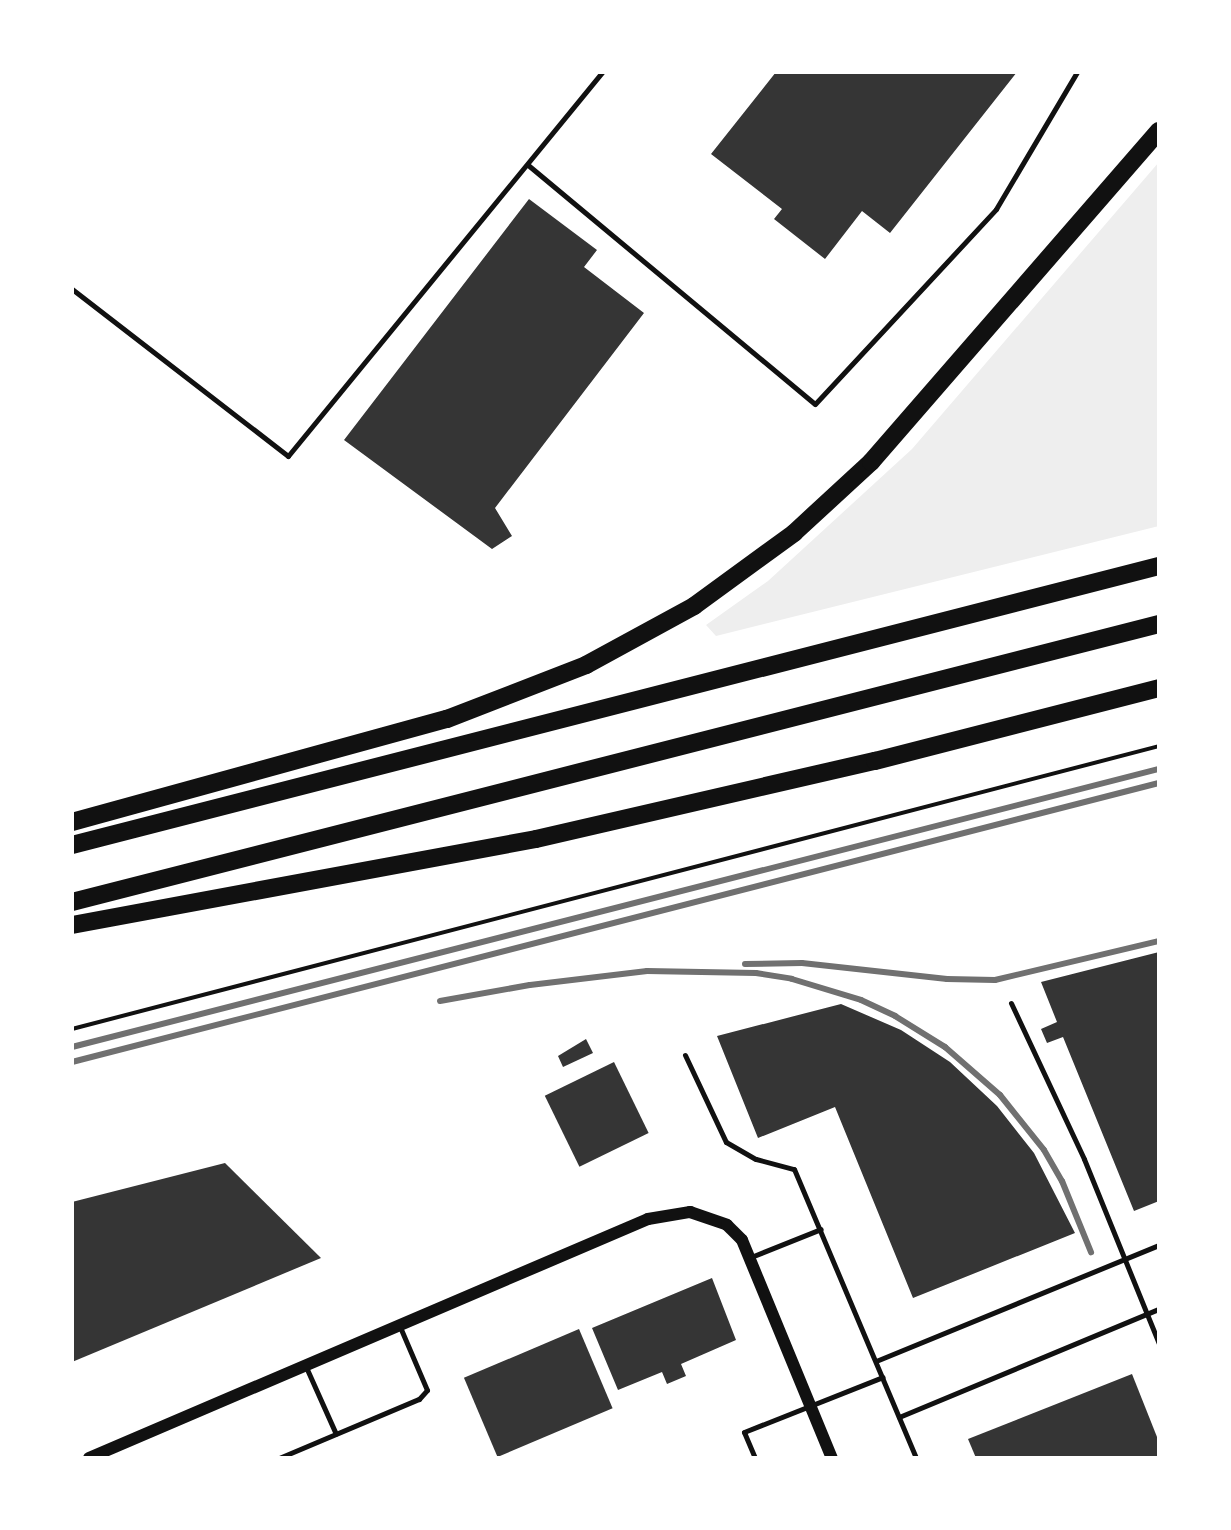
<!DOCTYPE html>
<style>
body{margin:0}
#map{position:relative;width:1231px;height:1530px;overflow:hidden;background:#fff;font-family:"Exo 2",sans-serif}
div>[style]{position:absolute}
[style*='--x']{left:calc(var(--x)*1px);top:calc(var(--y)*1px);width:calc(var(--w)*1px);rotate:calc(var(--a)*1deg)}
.green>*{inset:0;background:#eee}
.building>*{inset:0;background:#353535;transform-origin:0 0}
.path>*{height:4px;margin:-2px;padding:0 2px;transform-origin:2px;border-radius:2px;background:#111}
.service>*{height:5px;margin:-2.5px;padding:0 2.5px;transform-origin:2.5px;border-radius:2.5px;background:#111}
.tertiary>*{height:12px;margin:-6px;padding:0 6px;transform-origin:6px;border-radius:6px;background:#111}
.motorway>*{height:18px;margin:-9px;padding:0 9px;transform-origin:9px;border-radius:9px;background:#111}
.rail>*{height:6px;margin:-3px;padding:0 3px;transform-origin:3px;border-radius:3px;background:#707070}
span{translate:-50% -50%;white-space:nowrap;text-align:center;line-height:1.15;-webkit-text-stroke:6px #fff;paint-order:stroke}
.frame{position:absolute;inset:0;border:74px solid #fff;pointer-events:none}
</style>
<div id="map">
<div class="green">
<div style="clip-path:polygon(1159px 162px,1159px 526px,716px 636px,706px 625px,768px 581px,912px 449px)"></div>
</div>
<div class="building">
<div style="clip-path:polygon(776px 72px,1017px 72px,890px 233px,862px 211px,825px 259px,774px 219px,782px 209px,711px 154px)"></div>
<div style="clip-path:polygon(529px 199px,597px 250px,584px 267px,644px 313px,495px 508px,512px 536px,492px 549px,344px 440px)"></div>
<div style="clip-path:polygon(1159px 952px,1159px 1201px,1134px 1211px,1063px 1037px,1047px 1043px,1041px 1029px,1057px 1022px,1041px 982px)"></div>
<div style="clip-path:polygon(841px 1004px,901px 1030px,950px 1062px,997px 1106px,1034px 1153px,1075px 1233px,913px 1298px,835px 1107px,758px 1138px,717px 1036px)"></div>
<div style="clip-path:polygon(586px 1039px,593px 1053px,563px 1067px,558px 1056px)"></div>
<div style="left:614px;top:1062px;width:79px;height:77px;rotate:64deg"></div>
<div style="clip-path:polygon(225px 1163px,321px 1258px,72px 1362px,72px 1202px)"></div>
<div style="clip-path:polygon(712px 1278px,736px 1340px,681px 1364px,686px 1376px,667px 1384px,662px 1372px,618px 1390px,592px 1328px)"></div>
<div style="left:579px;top:1329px;width:86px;height:125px;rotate:67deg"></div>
<div style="clip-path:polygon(1132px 1374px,1159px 1442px,1159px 1458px,976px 1458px,968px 1439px)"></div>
</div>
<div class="path">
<div style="--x:72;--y:1029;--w:1123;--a:-14.59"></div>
</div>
<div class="service">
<div style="--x:528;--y:165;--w:373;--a:39.8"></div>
<div style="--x:815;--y:404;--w:266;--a:-47.1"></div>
<div style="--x:996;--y:209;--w:159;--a:-59.4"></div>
<div style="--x:72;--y:289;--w:273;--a:37.7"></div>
<div style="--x:288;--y:456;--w:496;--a:-50.7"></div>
<div style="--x:1011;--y:1003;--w:172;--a:64.9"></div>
<div style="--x:1084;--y:1159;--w:200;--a:67.9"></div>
<div style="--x:685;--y:1055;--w:96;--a:64.8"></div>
<div style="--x:726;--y:1142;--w:34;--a:30"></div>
<div style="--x:756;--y:1159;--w:39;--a:15"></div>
<div style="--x:794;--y:1169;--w:314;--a:67.1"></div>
<div style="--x:751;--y:1257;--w:75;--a:-21.8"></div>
<div style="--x:876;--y:1361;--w:306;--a:-22.3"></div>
<div style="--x:306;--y:1367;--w:73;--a:65.9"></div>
<div style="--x:899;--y:1417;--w:282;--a:-22.6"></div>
<div style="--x:279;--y:1458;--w:152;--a:-22.9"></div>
<div style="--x:419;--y:1399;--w:12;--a:-48"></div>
<div style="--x:427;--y:1390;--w:69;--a:-113.2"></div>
<div style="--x:755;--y:1458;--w:28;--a:-113"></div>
<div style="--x:744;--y:1432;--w:149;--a:-21.6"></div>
</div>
<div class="tertiary">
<div style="--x:89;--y:1458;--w:608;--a:-23.15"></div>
<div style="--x:648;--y:1219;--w:43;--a:-9.5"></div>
<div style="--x:690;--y:1212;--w:39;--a:19"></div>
<div style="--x:727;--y:1225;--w:21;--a:45"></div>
<div style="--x:742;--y:1240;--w:236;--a:67.6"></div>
</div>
<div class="motorway">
<div style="--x:72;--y:822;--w:389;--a:-15.4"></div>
<div style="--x:447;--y:719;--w:149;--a:-21.2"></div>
<div style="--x:586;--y:665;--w:123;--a:-28.6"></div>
<div style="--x:694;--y:606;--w:124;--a:-36.1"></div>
<div style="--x:794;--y:533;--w:105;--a:-42.7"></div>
<div style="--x:871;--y:462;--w:439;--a:-49"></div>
<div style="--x:72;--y:845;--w:1122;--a:-14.4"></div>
<div style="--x:72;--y:902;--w:1122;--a:-14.35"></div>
<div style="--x:72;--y:925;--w:472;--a:-10.5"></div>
<div style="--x:536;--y:839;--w:348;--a:-13"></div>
<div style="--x:875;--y:761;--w:293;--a:-14.4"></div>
</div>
<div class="rail">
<div style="--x:745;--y:964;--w:57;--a:-1"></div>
<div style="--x:802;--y:963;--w:146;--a:6.3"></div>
<div style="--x:947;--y:979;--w:48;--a:1.2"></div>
<div style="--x:995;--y:980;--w:169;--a:-13.4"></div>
<div style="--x:440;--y:1001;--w:91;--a:-10.1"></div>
<div style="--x:530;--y:985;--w:118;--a:-6.8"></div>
<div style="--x:647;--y:971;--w:109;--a:1.1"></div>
<div style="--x:756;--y:973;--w:36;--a:9"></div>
<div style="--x:792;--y:979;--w:72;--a:16.9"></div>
<div style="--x:861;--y:1000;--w:38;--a:25"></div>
<div style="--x:895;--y:1016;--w:59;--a:31.8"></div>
<div style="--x:945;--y:1047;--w:73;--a:41.1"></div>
<div style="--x:1000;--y:1095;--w:70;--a:51.3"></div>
<div style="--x:1044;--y:1150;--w:36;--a:60"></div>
<div style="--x:1062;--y:1181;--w:77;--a:67.8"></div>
<div style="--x:72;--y:1047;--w:1122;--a:-14.35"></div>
<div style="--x:72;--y:1062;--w:1122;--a:-14.4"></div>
</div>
<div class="frame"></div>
</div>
